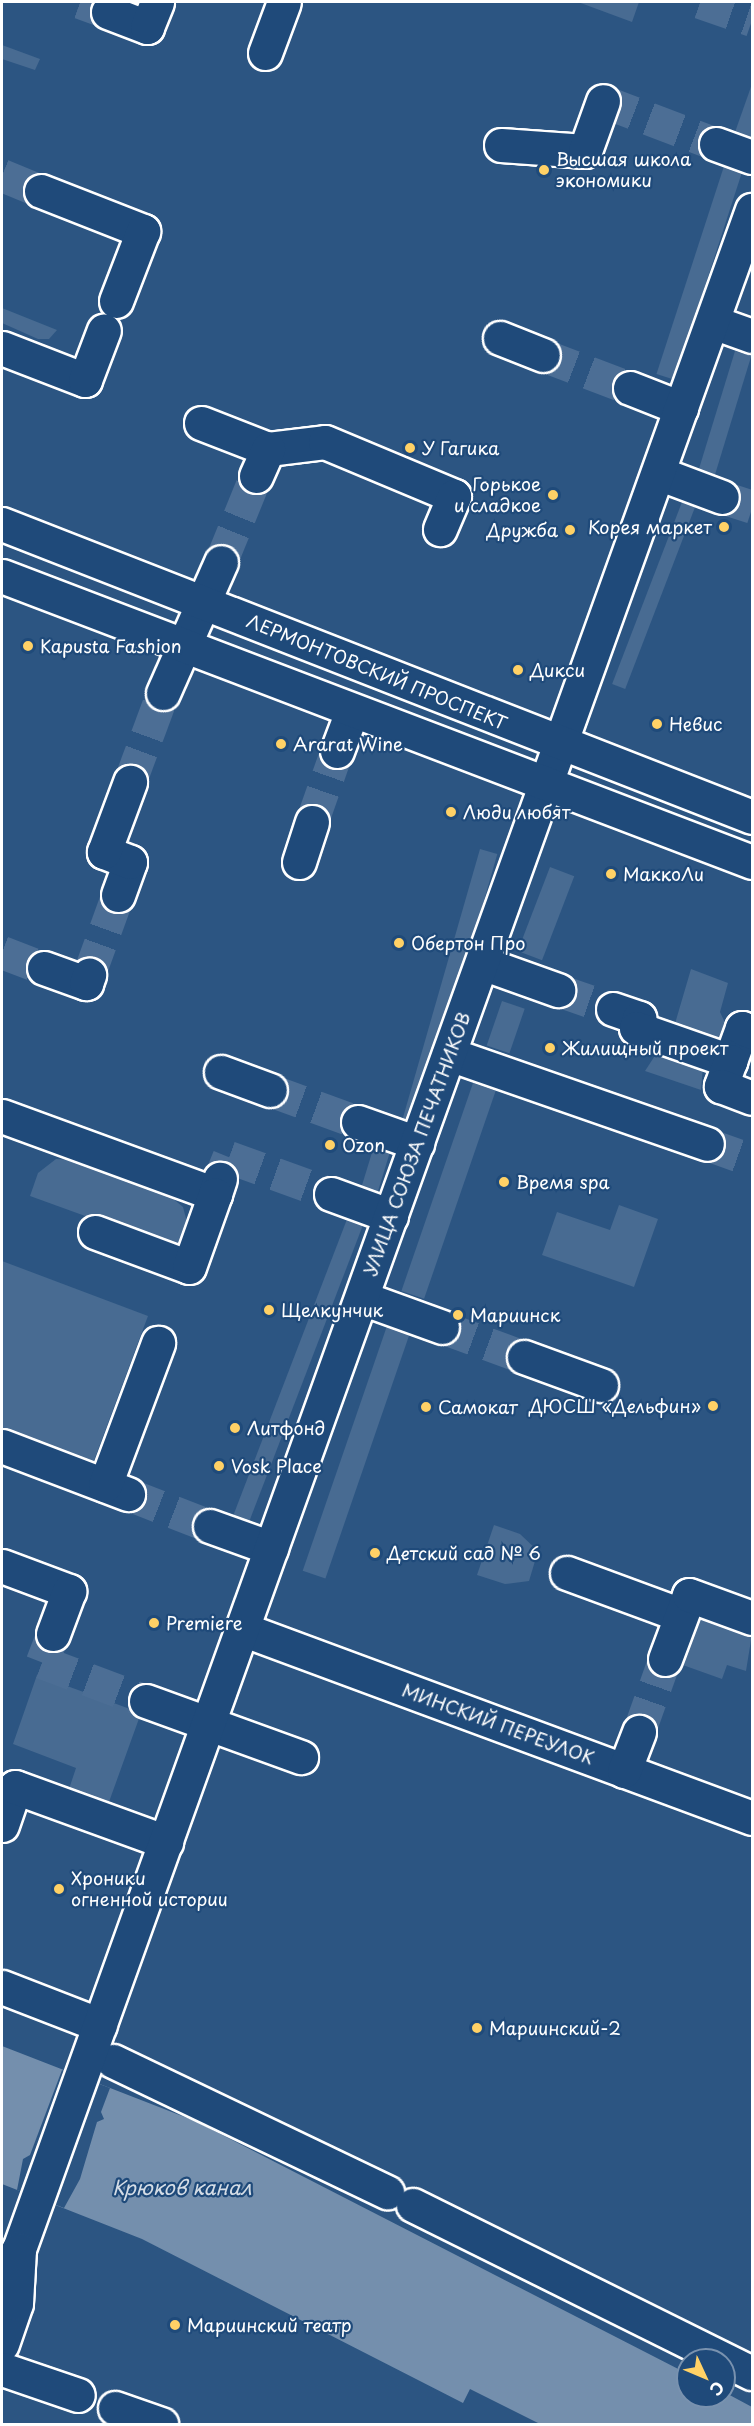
<!DOCTYPE html>
<meta charset="utf-8">
<style>
body{margin:0}
#map{position:relative;width:754px;height:2426px;overflow:hidden;background:#2c5582;font-family:"Playpen Sans",sans-serif}
div>[style]{position:absolute}
[style*='--x']{left:calc(var(--x)*1px);top:calc(var(--y)*1px);width:calc(var(--w)*1px);rotate:calc(var(--a)*1deg)}
.green>*{inset:0;background:#486b92;transform-origin:0 0}
.water>*{inset:0;background:#748fad}
.pier>*{inset:0;background:#2c5582}
.minor-tunnel>*{height:33px;margin-top:-16.5px;transform-origin:0;background:repeating-linear-gradient(90deg,#4c6e95 0 33px,transparent 0 49px)}
.roads{filter:drop-shadow(2px 0 #fff) drop-shadow(-2px 0 #fff) drop-shadow(0 2px #fff) drop-shadow(0 -2px #fff)}
.minor>*{height:33px;margin:-16.5px;padding:0 16.5px;transform-origin:16.5px;border-radius:16.5px;background:#1f4a7a}
.major>*{height:33px;margin:-16.5px;padding:0 16.5px;transform-origin:16.5px;border-radius:16.5px;background:#1f4a7a}
.dots>*{width:16px;height:16px;translate:-50% -50%;box-sizing:border-box;border:3px solid #1f4a7a;border-radius:50%}
span{translate:-50% -50%;white-space:nowrap;text-align:center;line-height:1.15;-webkit-text-stroke:4.5px #1f4a7a;paint-order:stroke}
.poi-label{font-size:18px;color:#fff}
.left{translate:0 -50%;text-align:left}
.right{translate:-100% -50%;text-align:right}
.street-label{font-size:18px;color:#fff}
.water-label{font-size:20px;color:#d5dde6;font-style:italic}
.frame{position:absolute;inset:0;border:3px solid #fff;pointer-events:none}
.north{position:absolute;left:676px;top:2348px;width:60px;height:60px;box-sizing:border-box;background:#1f4a7a;border:2px solid #7992af;border-radius:50%;rotate:134deg;font-size:16px;font-weight:700;line-height:24px;text-align:center;color:#fff}
.north::after{content:'';display:block;margin:auto;width:21px;height:27px;background:#ffd166;clip-path:polygon(50% 0,100% 100%,50% 72%,0 100%)}
</style>
<div id="map">
<div class="green">
<div style="clip-path:polygon(578px 2px,639px 2px,632px 22px)"></div>
<div style="clip-path:polygon(2px 45px,40px 59px,35px 70px,2px 59px)"></div>
<div style="clip-path:polygon(752px 84px,752px 142px,734px 135px)"></div>
<div style="left:726px;top:160px;width:19px;height:225px;rotate:18deg"></div>
<div style="clip-path:polygon(2px 308px,57px 330px,49px 339px,38px 339px,2px 323px)"></div>
<div style="left:735px;top:351px;width:17px;height:127px;rotate:17deg"></div>
<div style="left:682px;top:502px;width:14px;height:195px;rotate:21deg"></div>
<div style="left:480px;top:849px;width:18px;height:280px;rotate:16deg"></div>
<div style="left:550px;top:867px;width:26px;height:90px;rotate:21deg"></div>
<div style="clip-path:polygon(691px 969px,728px 983px,720px 1012px,727px 1027px,720px 1043px,674px 1027px)"></div>
<div style="left:502px;top:1001px;width:24px;height:47px;rotate:19deg"></div>
<div style="clip-path:polygon(658px 1051px,703px 1067px,701px 1090px,645px 1071px)"></div>
<div style="left:473px;top:1083px;width:24px;height:220px;rotate:19deg"></div>
<div style="left:374px;top:1146px;width:17px;height:47px;rotate:17deg"></div>
<div style="clip-path:polygon(56px 1159px,77px 1160px,165px 1192px,183px 1207px,188px 1226px,179px 1250px,30px 1196px,38px 1173px)"></div>
<div style="clip-path:polygon(619px 1205px,658px 1219px,634px 1287px,542px 1255px,557px 1212px,610px 1230px)"></div>
<div style="left:349px;top:1214px;width:17px;height:323px;rotate:21deg"></div>
<div style="clip-path:polygon(2px 1261px,148px 1316px,93px 1463px,2px 1429px)"></div>
<div style="left:388px;top:1323px;width:24px;height:262px;rotate:19deg"></div>
<div style="clip-path:polygon(494px 1525px,520px 1534px,538px 1551px,529px 1581px,505px 1584px,477px 1575px)"></div>
<div style="clip-path:polygon(707px 1614px,752px 1634px,746px 1671px,727px 1665px,722px 1679px,680px 1664px,692px 1627px)"></div>
<div style="clip-path:polygon(37px 1675px,141px 1713px,105px 1813px,66px 1798px,76px 1768px,13px 1744px)"></div>
</div>
<div class="water">
<div style="clip-path:polygon(2px 2046px,195px 2121px,688px 2374px,688px 2396px,724px 2392px,752px 2407px,752px 2424px,540px 2424px,470px 2389px,463px 2403px,142px 2239px,2px 2184px)"></div>
</div>
<div class="pier">
<div style="clip-path:polygon(62px 2070px,110px 2088px,101px 2112px,104px 2119px,97px 2122px,80px 2179px,64px 2208px,17px 2190px,23px 2159px,30px 2155px)"></div>
</div>
<div class="minor-tunnel">
<div style="--x:80;--y:2;--w:30;--a:20"></div>
<div style="--x:700;--y:2;--w:55;--a:19.1"></div>
<div style="--x:603;--y:101;--w:121;--a:20.8"></div>
<div style="--x:2;--y:175;--w:42;--a:22.3"></div>
<div style="--x:543;--y:355;--w:93;--a:20.8"></div>
<div style="--x:722;--y:497;--w:32;--a:18"></div>
<div style="--x:221;--y:562;--w:93;--a:-67.9"></div>
<div style="--x:130;--y:782;--w:95;--a:-69.7"></div>
<div style="--x:312;--y:822;--w:75;--a:-70.6"></div>
<div style="--x:2;--y:952;--w:45;--a:20.9"></div>
<div style="--x:89;--y:975;--w:85;--a:-70.1"></div>
<div style="--x:558;--y:990;--w:58;--a:19.1"></div>
<div style="--x:270;--y:1090;--w:94;--a:20"></div>
<div style="--x:707;--y:1144;--w:48;--a:19.6"></div>
<div style="--x:220;--y:1179;--w:24;--a:-68"></div>
<div style="--x:229;--y:1157;--w:109;--a:19.9"></div>
<div style="--x:442;--y:1327;--w:87;--a:20.1"></div>
<div style="--x:128;--y:1494;--w:88;--a:21.3"></div>
<div style="--x:53;--y:1634;--w:30;--a:111"></div>
<div style="--x:42;--y:1662;--w:111;--a:20.6"></div>
<div style="--x:639;--y:1732;--w:77;--a:-70.4"></div>
</div>
<div class="roads">
<div class="minor">
<div style="--x:108;--y:12;--w:42;--a:21"></div>
<div style="--x:147;--y:27;--w:27;--a:-68"></div>
<div style="--x:265;--y:53;--w:54;--a:-69.6"></div>
<div style="--x:716;--y:144;--w:38;--a:20"></div>
<div style="--x:501;--y:145;--w:84;--a:4.1"></div>
<div style="--x:585;--y:151;--w:53;--a:-70.2"></div>
<div style="--x:41;--y:191;--w:110;--a:21.4"></div>
<div style="--x:143;--y:231;--w:75;--a:111.1"></div>
<div style="--x:713;--y:322;--w:41;--a:19.7"></div>
<div style="--x:500;--y:338;--w:46;--a:21.6"></div>
<div style="--x:2;--y:348;--w:89;--a:21.1"></div>
<div style="--x:85;--y:380;--w:53;--a:-69.2"></div>
<div style="--x:630;--y:388;--w:55;--a:21.4"></div>
<div style="--x:201;--y:423;--w:72;--a:21.2"></div>
<div style="--x:268;--y:449;--w:57;--a:-7"></div>
<div style="--x:325;--y:442;--w:140;--a:22.7"></div>
<div style="--x:454;--y:496;--w:36;--a:113"></div>
<div style="--x:658;--y:473;--w:68;--a:20.6"></div>
<div style="--x:256;--y:476;--w:30;--a:-66"></div>
<div style="--x:163;--y:693;--w:143;--a:-66.1"></div>
<div style="--x:337;--y:751;--w:43;--a:-69.4"></div>
<div style="--x:299;--y:862;--w:42;--a:-72"></div>
<div style="--x:118;--y:895;--w:35;--a:-70"></div>
<div style="--x:130;--y:862;--w:28;--a:-159"></div>
<div style="--x:104;--y:852;--w:75;--a:-69.6"></div>
<div style="--x:482;--y:963;--w:81;--a:19.6"></div>
<div style="--x:44;--y:968;--w:45;--a:19.7"></div>
<div style="--x:86;--y:983;--w:9;--a:-69"></div>
<div style="--x:613;--y:1009;--w:28;--a:19"></div>
<div style="--x:639;--y:1018;--w:10;--a:107"></div>
<div style="--x:636;--y:1028;--w:100;--a:19.3"></div>
<div style="--x:730;--y:1061;--w:35;--a:-70"></div>
<div style="--x:742;--y:1028;--w:11;--a:22"></div>
<div style="--x:449;--y:1054;--w:273;--a:19.2"></div>
<div style="--x:730;--y:1061;--w:27;--a:110"></div>
<div style="--x:721;--y:1086;--w:33;--a:21"></div>
<div style="--x:221;--y:1072;--w:52;--a:20.2"></div>
<div style="--x:2;--y:1116;--w:227;--a:20.1"></div>
<div style="--x:215;--y:1194;--w:16;--a:-72"></div>
<div style="--x:358;--y:1122;--w:63;--a:19.6"></div>
<div style="--x:331;--y:1194;--w:64;--a:20.1"></div>
<div style="--x:95;--y:1232;--w:100;--a:20.4"></div>
<div style="--x:189;--y:1267;--w:77;--a:-70.4"></div>
<div style="--x:362;--y:1298;--w:85;--a:19.9"></div>
<div style="--x:524;--y:1357;--w:82;--a:20"></div>
<div style="--x:2;--y:1446;--w:135;--a:20.9"></div>
<div style="--x:105;--y:1485;--w:152;--a:-69.5"></div>
<div style="--x:210;--y:1526;--w:65;--a:19.8"></div>
<div style="--x:2;--y:1566;--w:72;--a:20.5"></div>
<div style="--x:69;--y:1591;--w:46;--a:110.4"></div>
<div style="--x:567;--y:1573;--w:121;--a:20.2"></div>
<div style="--x:242;--y:1629;--w:544;--a:20.33"></div>
<div style="--x:665;--y:1659;--w:68;--a:-69.4"></div>
<div style="--x:689;--y:1595;--w:67;--a:20.1"></div>
<div style="--x:146;--y:1701;--w:165;--a:19.9"></div>
<div style="--x:624;--y:1771;--w:42;--a:-69"></div>
<div style="--x:2;--y:1825;--w:40;--a:-71.1"></div>
<div style="--x:15;--y:1787;--w:161;--a:20"></div>
<div style="--x:2;--y:1987;--w:105;--a:21.2"></div>
<div style="--x:113;--y:2061;--w:304;--a:25.6"></div>
<div style="--x:413;--y:2205;--w:378;--a:26.4"></div>
<div style="--x:2;--y:2276;--w:32;--a:-58"></div>
<div style="--x:19;--y:2249;--w:2167;--a:-70.23"></div>
<div style="--x:2;--y:2344;--w:43;--a:-71.1"></div>
<div style="--x:16;--y:2303;--w:54;--a:-86.8"></div>
<div style="--x:2;--y:2369;--w:80;--a:18.9"></div>
<div style="--x:115;--y:2408;--w:49;--a:19.2"></div>
</div>
<div class="major">
<div style="--x:2;--y:524;--w:805;--a:21.34"></div>
<div style="--x:2;--y:576;--w:803;--a:20.87"></div>
</div>
</div>
<div class="dots">
<div style="left:544px;top:170px;background:#ffd166"></div>
<div style="left:410px;top:448px;background:#ffd166"></div>
<div style="left:553px;top:495px;background:#ffd166"></div>
<div style="left:724px;top:527px;background:#ffd166"></div>
<div style="left:570px;top:530px;background:#ffd166"></div>
<div style="left:28px;top:646px;background:#ffd166"></div>
<div style="left:518px;top:670px;background:#ffd166"></div>
<div style="left:657px;top:724px;background:#ffd166"></div>
<div style="left:281px;top:744px;background:#ffd166"></div>
<div style="left:451px;top:812px;background:#ffd166"></div>
<div style="left:611px;top:874px;background:#ffd166"></div>
<div style="left:399px;top:943px;background:#ffd166"></div>
<div style="left:550px;top:1048px;background:#ffd166"></div>
<div style="left:330px;top:1145px;background:#ffd166"></div>
<div style="left:504px;top:1182px;background:#ffd166"></div>
<div style="left:269px;top:1310px;background:#ffd166"></div>
<div style="left:458px;top:1315px;background:#ffd166"></div>
<div style="left:713px;top:1406px;background:#ffd166"></div>
<div style="left:426px;top:1407px;background:#ffd166"></div>
<div style="left:235px;top:1428px;background:#ffd166"></div>
<div style="left:219px;top:1466px;background:#ffd166"></div>
<div style="left:375px;top:1553px;background:#ffd166"></div>
<div style="left:154px;top:1623px;background:#ffd166"></div>
<div style="left:59px;top:1889px;background:#ffd166"></div>
<div style="left:477px;top:2028px;background:#ffd166"></div>
<div style="left:175px;top:2325px;background:#ffd166"></div>
</div>
<div class="poi-label">
<span class="left" style="left:556px;top:170px">Высшая школа<br>экономики</span>
<span class="left" style="left:422px;top:448px">У Гагика</span>
<span class="right" style="left:541px;top:495px">Горькое<br>и сладкое</span>
<span class="right" style="left:712px;top:527px">Корея маркет</span>
<span class="right" style="left:558px;top:530px">Дружба</span>
<span class="left" style="left:40px;top:646px">Kapusta Fashion</span>
<span class="left" style="left:530px;top:670px">Дикси</span>
<span class="left" style="left:669px;top:724px">Невис</span>
<span class="left" style="left:293px;top:744px">Ararat Wine</span>
<span class="left" style="left:463px;top:812px">Люди любят</span>
<span class="left" style="left:623px;top:874px">МаккоЛи</span>
<span class="left" style="left:411px;top:943px">Обертон Про</span>
<span class="left" style="left:562px;top:1048px">Жилищный проект</span>
<span class="left" style="left:342px;top:1145px">Ozon</span>
<span class="left" style="left:516px;top:1182px">Время spa</span>
<span class="left" style="left:281px;top:1310px">Щелкунчик</span>
<span class="left" style="left:470px;top:1315px">Мариинск</span>
<span class="right" style="left:701px;top:1406px">ДЮСШ «Дельфин»</span>
<span class="left" style="left:438px;top:1407px">Самокат</span>
<span class="left" style="left:247px;top:1428px">Литфонд</span>
<span class="left" style="left:231px;top:1466px">Vosk Place</span>
<span class="left" style="left:387px;top:1553px">Детский сад № 6</span>
<span class="left" style="left:166px;top:1623px">Premiere</span>
<span class="left" style="left:71px;top:1889px">Хроники<br>огненной истории</span>
<span class="left" style="left:489px;top:2028px">Мариинский-2</span>
<span class="left" style="left:187px;top:2325px">Мариинский театр</span>
</div>
<div class="street-label">
<span style="left:377px;top:672px;rotate:22deg">ЛЕРМОНТОВСКИЙ ПРОСПЕКТ</span>
<span style="left:417px;top:1144px;rotate:-70deg">УЛИЦА СОЮЗА ПЕЧАТНИКОВ</span>
<span style="left:498px;top:1724px;rotate:20deg">МИНСКИЙ ПЕРЕУЛОК</span>
</div>
<div class="water-label">
<span style="left:182px;top:2187px">Крюков канал</span>
</div>
<div class="frame"></div>
<div class="north">С</div>
</div>
